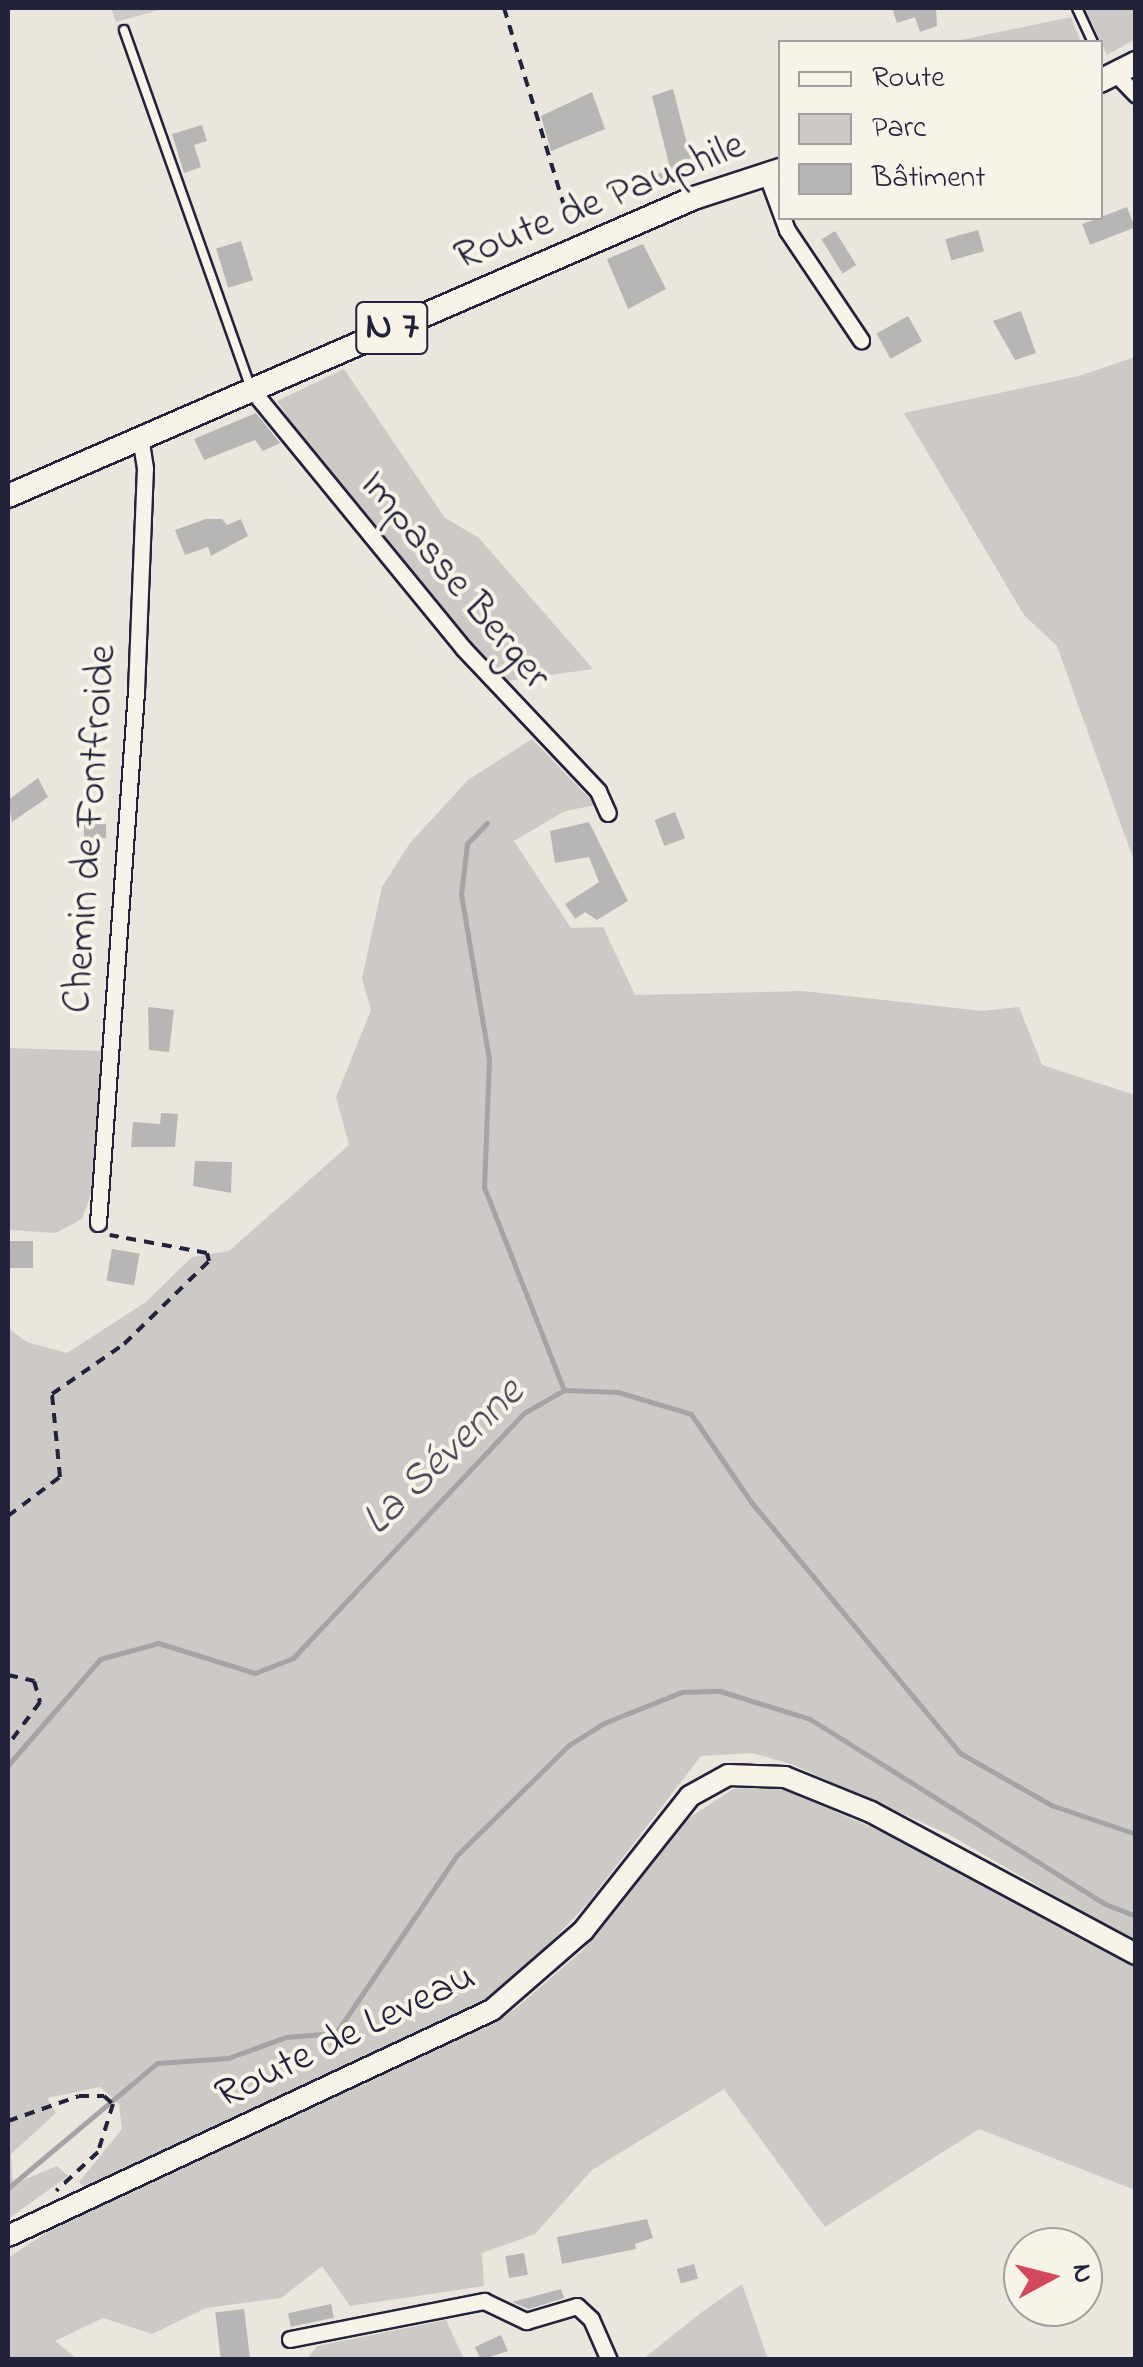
<!DOCTYPE html>
<meta charset="utf-8">
<style>
body{margin:0}
#map{position:relative;width:1143px;height:2367px;overflow:hidden;background:#eae6de;font-family:"Indie Flower",sans-serif}
div>[style]{position:absolute}
[style*='--x']{left:calc(var(--x)*1px);top:calc(var(--y)*1px);width:calc(var(--w)*1px);rotate:calc(var(--a)*1deg)}
.green>*{inset:0;background:#cdc9c6}
.stream>*{height:5px;margin:-2.5px;padding:0 2.5px;transform-origin:2.5px;border-radius:2.5px;background:#a6a3a6}
.building>*{inset:0;background:#b8b6b5;transform-origin:0 0}
.path>*{height:4px;margin-top:-2px;transform-origin:0;background:repeating-linear-gradient(90deg,#22223b 0 10px,transparent 0 18px)}
.roads{filter:drop-shadow(2px 0 #22223b) drop-shadow(-2px 0 #22223b) drop-shadow(0 2px #22223b) drop-shadow(0 -2px #22223b)}
.lane>*{height:8px;margin:-4px;padding:0 4px;transform-origin:4px;border-radius:4px;background:#f7f3e8}
.street>*{height:15px;margin:-7.5px;padding:0 7.5px;transform-origin:7.5px;border-radius:7.5px;background:#f7f3e8}
.secondary>*{height:20px;margin:-10px;padding:0 10px;transform-origin:10px;border-radius:10px;background:#f7f3e8}
.primary>*{height:22px;margin:-11px;padding:0 11px;transform-origin:11px;border-radius:11px;background:#f7f3e8}
span{translate:-50% -50%;white-space:nowrap;text-align:center;line-height:1.15;-webkit-text-stroke:8px #f7f3e8;paint-order:stroke}
.shield-label span{padding:2px 8px;background:#f7f3e8;border:2px solid;border-radius:8px;-webkit-text-stroke-width:0}
.shield-label{font-size:40px;color:#22223b;font-weight:700}
.street-label{font-size:42px;color:#22223b}
.water-label{font-size:45px;color:#504f60;font-style:italic}
.frame{position:absolute;inset:0;border:10px solid #22223b;pointer-events:none}
.legend{position:absolute;left:778px;top:40px;width:325px;height:180px;box-sizing:border-box;background:#f7f3e8;border:2px solid #a29fa3;margin:0;padding:12px 18px;list-style:none;font-size:30px;color:#22223b}
.legend li{display:flex;align-items:center;gap:20px;height:50px}
.legend b{width:50px;border:2px solid #a29fa3}
.north{position:absolute;left:1003px;top:2227px;width:100px;height:100px;box-sizing:border-box;background:#f7f3e8;border:2px solid #a29fa3;border-radius:50%;rotate:83deg;font-size:28px;font-weight:700;line-height:40px;text-align:center;color:#22223b}
.north::after{content:'';display:block;margin:auto;width:35px;height:45px;background:#d1495b;clip-path:polygon(50% 0,100% 100%,50% 72%,0 100%)}
</style>
<div id="map">
<div class="green">
<div style="clip-path:polygon(111px 8px,166px 8px,116px 22px)"></div>
<div style="clip-path:polygon(1085px 8px,1135px 8px,1135px 39px,1107px 55px)"></div>
<div style="clip-path:polygon(1071px 17px,1081px 42px,951px 42px)"></div>
<div style="clip-path:polygon(1135px 357px,1136px 357px,1135px 864px,1057px 646px,1024px 615px,904px 413px,1079px 376px)"></div>
<div style="clip-path:polygon(344px 369px,445px 518px,479px 538px,593px 669px,501px 682px,317px 462px,277px 401px)"></div>
<div style="clip-path:polygon(532px 739px,596px 805px,565px 811px,514px 841px,571px 928px,603px 927px,635px 995px,803px 991px,982px 1011px,1019px 1007px,1042px 1065px,1135px 1095px,1135px 1942px,948px 1834px,791px 1764px,752px 1753px,701px 1756px,587px 1904px,517px 1978px,471px 2011px,86px 2190px,79px 2182px,122px 2129px,119px 2104px,100px 2087px,47px 2098px,56px 2113px,11px 2154px,13px 2184px,57px 2166px,68px 2176px,8px 2219px,8px 1328px,27px 1342px,67px 1353px,146px 1302px,192px 1257px,229px 1251px,349px 1145px,336px 1097px,371px 1010px,362px 978px,382px 887px,410px 843px,468px 780px)"></div>
<div style="clip-path:polygon(8px 1048px,105px 1051px,92px 1191px,82px 1219px,56px 1233px,8px 1230px)"></div>
<div style="clip-path:polygon(776px 1786px,933px 1854px,1135px 1964px,1135px 2190px,979px 2129px,825px 2227px,724px 2089px,592px 2170px,535px 2234px,482px 2253px,484px 2286px,350px 2306px,322px 2266px,281px 2298px,206px 2308px,152px 2334px,103px 2318px,55px 2341px,77px 2359px,8px 2359px,8px 2258px,49px 2231px,514px 2010px,583px 1950px,683px 1822px,733px 1789px)"></div>
<div style="clip-path:polygon(742px 2284px,768px 2359px,643px 2359px,702px 2312px)"></div>
<div style="clip-path:polygon(446px 2320px,464px 2359px,307px 2359px,317px 2346px)"></div>
</div>
<div class="stream">
<div style="--x:487;--y:823;--w:29;--a:134"></div>
<div style="--x:467;--y:844;--w:50;--a:96.8"></div>
<div style="--x:461;--y:894;--w:167;--a:80.4"></div>
<div style="--x:489;--y:1059;--w:128;--a:92.2"></div>
<div style="--x:484;--y:1187;--w:218;--a:68.5"></div>
<div style="--x:8;--y:1765;--w:140;--a:-49"></div>
<div style="--x:100;--y:1659;--w:60;--a:-15.4"></div>
<div style="--x:158;--y:1643;--w:102;--a:17.2"></div>
<div style="--x:255;--y:1673;--w:41;--a:-21.5"></div>
<div style="--x:293;--y:1658;--w:337;--a:-46.7"></div>
<div style="--x:524;--y:1413;--w:46;--a:-29.9"></div>
<div style="--x:564;--y:1390;--w:54;--a:2.1"></div>
<div style="--x:618;--y:1392;--w:76;--a:16.8"></div>
<div style="--x:691;--y:1414;--w:107;--a:55.7"></div>
<div style="--x:751;--y:1502;--w:327;--a:50.2"></div>
<div style="--x:960;--y:1753;--w:105;--a:29.7"></div>
<div style="--x:1051;--y:1805;--w:90;--a:18.8"></div>
<div style="--x:8;--y:2188;--w:194;--a:-40"></div>
<div style="--x:157;--y:2063;--w:71;--a:-4"></div>
<div style="--x:228;--y:2058;--w:62;--a:-19.9"></div>
<div style="--x:286;--y:2037;--w:50;--a:-4.6"></div>
<div style="--x:336;--y:2033;--w:215;--a:-55.8"></div>
<div style="--x:457;--y:1855;--w:157;--a:-44.5"></div>
<div style="--x:569;--y:1745;--w:41;--a:-32.2"></div>
<div style="--x:604;--y:1723;--w:84;--a:-21.7"></div>
<div style="--x:682;--y:1692;--w:38;--a:-2"></div>
<div style="--x:720;--y:1691;--w:94;--a:17.3"></div>
<div style="--x:810;--y:1719;--w:348;--a:32.1"></div>
<div style="--x:1105;--y:1904;--w:33;--a:21"></div>
</div>
<div class="building">
<div style="clip-path:polygon(892px 8px,936px 8px,937px 26px,920px 32px,915px 17px,897px 23px)"></div>
<div style="clip-path:polygon(673px 89px,695px 175px,662px 190px,656px 175px,670px 168px,652px 96px)"></div>
<div style="clip-path:polygon(592px 92px,605px 129px,551px 151px,541px 116px)"></div>
<div style="clip-path:polygon(202px 125px,207px 141px,194px 145px,201px 167px,184px 173px,172px 134px)"></div>
<div style="left:1127px;top:207px;width:22px;height:48px;rotate:69deg"></div>
<div style="left:978px;top:230px;width:22px;height:34px;rotate:74deg"></div>
<div style="left:835px;top:231px;width:40px;height:16px;rotate:58deg"></div>
<div style="left:241px;top:241px;width:41px;height:26px;rotate:73deg"></div>
<div style="clip-path:polygon(643px 244px,666px 289px,628px 309px,607px 259px)"></div>
<div style="clip-path:polygon(1021px 311px,1036px 353px,1015px 360px,993px 321px)"></div>
<div style="left:908px;top:316px;width:29px;height:36px;rotate:61deg"></div>
<div style="clip-path:polygon(256px 413px,280px 443px,263px 451px,255px 440px,204px 460px,194px 439px)"></div>
<div style="clip-path:polygon(206px 519px,222px 519px,227px 525px,241px 519px,248px 536px,211px 556px,208px 547px,185px 555px,175px 530px)"></div>
<div style="clip-path:polygon(38px 778px,48px 797px,12px 822px,8px 800px)"></div>
<div style="left:675px;top:812px;width:28px;height:22px;rotate:69deg"></div>
<div style="clip-path:polygon(589px 822px,628px 901px,597px 920px,585px 912px,575px 919px,565px 904px,599px 882px,589px 857px,555px 863px,550px 831px)"></div>
<div style="left:84px;top:824px;width:22px;height:14px"></div>
<div style="clip-path:polygon(148px 1007px,174px 1010px,169px 1052px,149px 1050px)"></div>
<div style="clip-path:polygon(161px 1113px,178px 1114px,175px 1147px,131px 1147px,133px 1122px,160px 1124px)"></div>
<div style="clip-path:polygon(195px 1161px,232px 1162px,231px 1193px,193px 1186px)"></div>
<div style="left:8px;top:1241px;width:25px;height:27px"></div>
<div style="left:112px;top:1249px;width:28px;height:32px;rotate:10deg"></div>
<div style="clip-path:polygon(647px 2219px,653px 2238px,635px 2244px,636px 2249px,562px 2264px,557px 2237px)"></div>
<div style="left:524px;top:2253px;width:22px;height:19px;rotate:80deg"></div>
<div style="left:694px;top:2264px;width:15px;height:18px;rotate:74deg"></div>
<div style="clip-path:polygon(561px 2289px,564px 2298px,529px 2309px,512px 2302px)"></div>
<div style="left:331px;top:2304px;width:14px;height:44px;rotate:78deg"></div>
<div style="left:244px;top:2309px;width:51px;height:29px;rotate:83deg"></div>
<div style="clip-path:polygon(501px 2335px,508px 2351px,481px 2360px,475px 2347px)"></div>
</div>
<div class="path">
<div style="--x:504;--y:8;--w:230;--a:73.1"></div>
<div style="--x:8;--y:1516;--w:65;--a:-36.9"></div>
<div style="--x:60;--y:1477;--w:83;--a:-95.5"></div>
<div style="--x:52;--y:1394;--w:88;--a:-34.8"></div>
<div style="--x:124;--y:1344;--w:119;--a:-44.3"></div>
<div style="--x:209;--y:1261;--w:8;--a:-104"></div>
<div style="--x:207;--y:1253;--w:99;--a:-169.5"></div>
<div style="--x:8;--y:1675;--w:27;--a:13"></div>
<div style="--x:34;--y:1681;--w:22;--a:74"></div>
<div style="--x:40;--y:1702;--w:54;--a:126.7"></div>
<div style="--x:8;--y:2121;--w:75;--a:-19.4"></div>
<div style="--x:79;--y:2096;--w:25;--a:0"></div>
<div style="--x:104;--y:2096;--w:12;--a:42"></div>
<div style="--x:113;--y:2104;--w:50;--a:107.4"></div>
<div style="--x:98;--y:2152;--w:57;--a:137.1"></div>
</div>
<div class="roads">
<div class="lane">
<div style="--x:1077;--y:8;--w:38;--a:65"></div>
<div style="--x:124;--y:30;--w:380;--a:70.5"></div>
</div>
<div class="street">
<div style="--x:1116;--y:74;--w:29;--a:46"></div>
<div style="--x:766;--y:173;--w:61;--a:69.8"></div>
<div style="--x:787;--y:230;--w:133;--a:56.1"></div>
<div style="--x:252;--y:390;--w:333;--a:50.7"></div>
<div style="--x:463;--y:648;--w:197;--a:46.6"></div>
<div style="--x:598;--y:791;--w:24;--a:66"></div>
<div style="--x:98;--y:1223;--w:533;--a:-85.91"></div>
<div style="--x:136;--y:691;--w:223;--a:-87.7"></div>
<div style="--x:145;--y:468;--w:30;--a:-99"></div>
<div style="--x:290;--y:2339;--w:198;--a:-11.1"></div>
<div style="--x:484;--y:2301;--w:47;--a:25.5"></div>
<div style="--x:526;--y:2321;--w:53;--a:-16.4"></div>
<div style="--x:577;--y:2306;--w:19;--a:43"></div>
<div style="--x:591;--y:2319;--w:45;--a:66.3"></div>
</div>
<div class="secondary">
<div style="--x:8;--y:2236;--w:534;--a:-25.03"></div>
<div style="--x:492;--y:2010;--w:121;--a:-41"></div>
<div style="--x:583;--y:1931;--w:172;--a:-51.6"></div>
<div style="--x:690;--y:1796;--w:43;--a:-28.9"></div>
<div style="--x:728;--y:1775;--w:57;--a:2"></div>
<div style="--x:785;--y:1777;--w:93;--a:22.1"></div>
<div style="--x:871;--y:1812;--w:301;--a:28.2"></div>
</div>
<div class="primary">
<div style="--x:1100;--y:81;--w:40;--a:-26.6"></div>
<div style="--x:8;--y:496;--w:748;--a:-23.48"></div>
<div style="--x:694;--y:198;--w:90;--a:-18"></div>
</div>
</div>
<div class="shield-label">
<span style="left:392px;top:328px">N 7</span>
</div>
<div class="street-label">
<span style="left:600px;top:202px;rotate:-22deg">Route de Pauphile</span>
<span style="left:454px;top:581px;rotate:50deg">Impasse Berger</span>
<span style="left:91px;top:829px;rotate:-86deg">Chemin de Fontfroide</span>
<span style="left:346px;top:2037px;rotate:-26deg">Route de Leveau</span>
</div>
<div class="water-label">
<span style="left:444px;top:1458px;rotate:-44deg">La Sévenne</span>
</div>
<div class="frame"></div>
<ul class="legend">
<li><b style="height:12px;background:#f7f3e8"></b>Route</li>
<li><b style="height:28px;background:#cdc9c6"></b>Parc</li>
<li><b style="height:28px;background:#b8b6b5"></b>Bâtiment</li>
</ul>
<div class="north">N</div>
</div>
